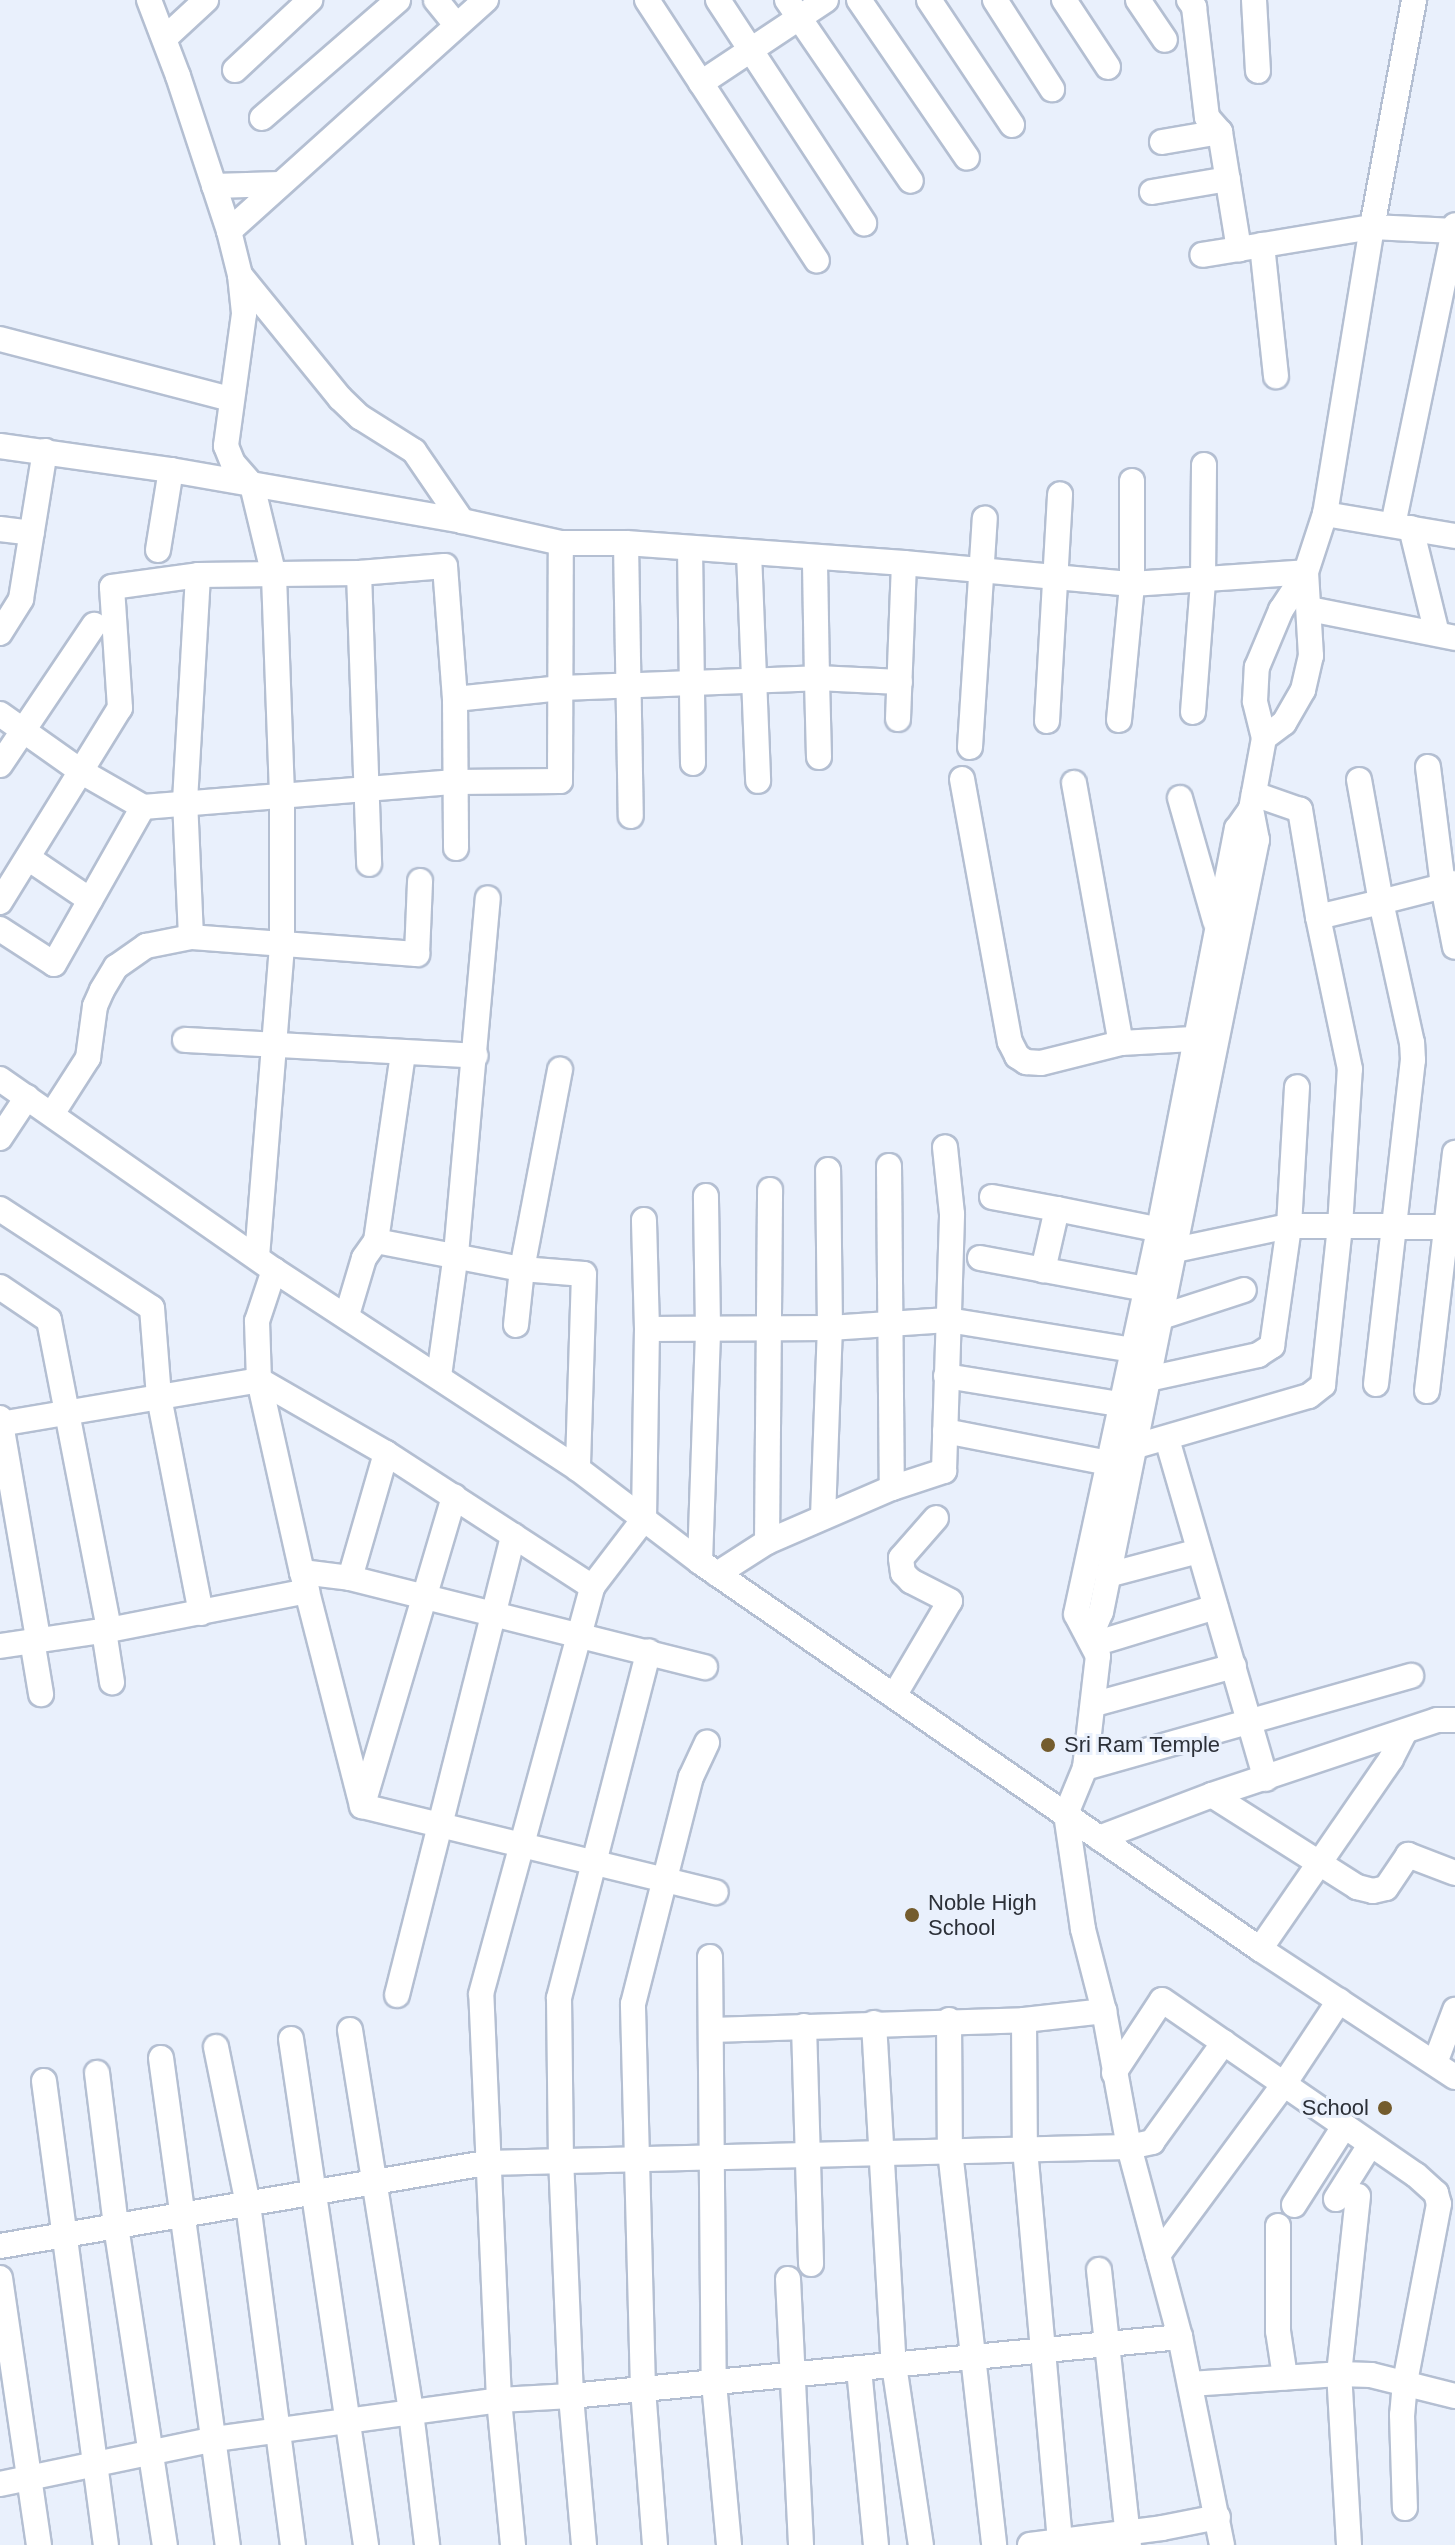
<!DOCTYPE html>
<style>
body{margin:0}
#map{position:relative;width:1455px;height:2545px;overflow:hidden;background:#e9f0fc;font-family:Helvetica,sans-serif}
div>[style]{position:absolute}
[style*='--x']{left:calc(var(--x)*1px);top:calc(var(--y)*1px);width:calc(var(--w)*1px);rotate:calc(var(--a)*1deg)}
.roads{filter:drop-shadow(2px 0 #b4bfd2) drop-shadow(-2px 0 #b4bfd2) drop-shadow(0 2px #b4bfd2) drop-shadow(0 -2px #b4bfd2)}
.minor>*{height:24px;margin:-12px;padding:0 12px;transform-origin:12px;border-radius:12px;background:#fff}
.dots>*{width:22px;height:22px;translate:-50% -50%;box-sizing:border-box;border:4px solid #e9f0fc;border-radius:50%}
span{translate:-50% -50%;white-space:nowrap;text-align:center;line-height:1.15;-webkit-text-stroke:6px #e9f0fc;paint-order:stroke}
.poi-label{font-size:22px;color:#2c3038}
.left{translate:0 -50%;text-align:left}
.right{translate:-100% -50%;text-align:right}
</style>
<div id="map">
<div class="roads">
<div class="minor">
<div style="--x:149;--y:0;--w:81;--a:69.1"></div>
<div style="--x:178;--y:76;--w:163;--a:71.8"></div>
<div style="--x:229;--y:231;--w:45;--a:76"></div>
<div style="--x:240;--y:275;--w:39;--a:84"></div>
<div style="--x:244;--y:314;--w:133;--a:97.8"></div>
<div style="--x:226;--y:446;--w:18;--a:68"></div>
<div style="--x:233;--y:463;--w:29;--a:49"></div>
<div style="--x:252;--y:485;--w:94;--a:76.4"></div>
<div style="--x:274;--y:576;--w:219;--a:87.9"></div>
<div style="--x:282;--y:795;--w:151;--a:90"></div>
<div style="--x:282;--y:946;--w:310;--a:94.6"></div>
<div style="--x:436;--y:0;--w:32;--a:51"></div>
<div style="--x:647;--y:0;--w:311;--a:56.9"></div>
<div style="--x:718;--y:0;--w:267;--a:56.8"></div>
<div style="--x:787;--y:0;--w:219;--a:55.6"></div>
<div style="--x:859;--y:0;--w:191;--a:55.6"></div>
<div style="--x:929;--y:0;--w:150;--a:56.4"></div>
<div style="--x:995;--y:0;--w:106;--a:57.4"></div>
<div style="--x:1064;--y:0;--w:80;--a:56.7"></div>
<div style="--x:1138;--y:0;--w:48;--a:56"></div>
<div style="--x:1189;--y:0;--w:9;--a:54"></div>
<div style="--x:1194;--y:7;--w:111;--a:83.3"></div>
<div style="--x:1207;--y:117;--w:20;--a:49"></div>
<div style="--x:1220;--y:132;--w:119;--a:80.8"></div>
<div style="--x:1239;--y:249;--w:37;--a:171"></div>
<div style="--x:1254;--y:0;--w:71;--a:86.8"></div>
<div style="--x:165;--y:38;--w:56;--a:-42.8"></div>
<div style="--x:235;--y:70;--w:103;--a:-43"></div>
<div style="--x:701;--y:83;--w:150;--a:-33.6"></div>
<div style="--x:262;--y:118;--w:180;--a:-40.9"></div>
<div style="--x:1162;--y:142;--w:59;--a:-9.8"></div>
<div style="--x:214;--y:186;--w:66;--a:-1.7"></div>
<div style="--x:1152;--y:192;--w:77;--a:-9.7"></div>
<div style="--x:229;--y:231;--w:346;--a:-42"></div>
<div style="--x:1262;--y:245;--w:132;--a:83.9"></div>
<div style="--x:1239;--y:249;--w:135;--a:-9.4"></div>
<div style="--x:1372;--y:227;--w:83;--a:2.8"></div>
<div style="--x:240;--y:275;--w:159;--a:50.9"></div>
<div style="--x:340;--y:398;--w:28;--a:44"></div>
<div style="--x:360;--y:417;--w:64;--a:32.2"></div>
<div style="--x:414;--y:451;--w:85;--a:55.6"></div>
<div style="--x:0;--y:339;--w:239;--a:14.6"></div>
<div style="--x:0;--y:446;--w:173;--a:8"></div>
<div style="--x:171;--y:470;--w:295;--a:9.9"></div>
<div style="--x:462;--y:521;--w:101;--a:12.5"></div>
<div style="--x:561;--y:543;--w:65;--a:0"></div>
<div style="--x:626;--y:543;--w:279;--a:4.1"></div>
<div style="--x:904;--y:563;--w:229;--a:5.3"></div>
<div style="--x:1132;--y:584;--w:174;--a:-3.9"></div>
<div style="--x:1325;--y:514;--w:132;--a:9.6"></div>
<div style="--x:1393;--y:525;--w:306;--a:-78.3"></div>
<div style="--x:1411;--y:528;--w:109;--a:76.2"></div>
<div style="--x:0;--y:529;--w:32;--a:7"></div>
<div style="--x:626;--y:543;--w:273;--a:89"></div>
<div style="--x:690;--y:548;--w:215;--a:89.2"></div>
<div style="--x:158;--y:550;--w:81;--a:-80.8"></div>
<div style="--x:749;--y:553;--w:228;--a:87.7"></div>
<div style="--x:359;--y:573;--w:291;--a:88"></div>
<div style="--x:1310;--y:609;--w:148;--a:11.3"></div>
<div style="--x:0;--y:633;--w:40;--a:-58"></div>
<div style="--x:21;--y:599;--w:150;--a:-80.8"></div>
<div style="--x:455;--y:699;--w:149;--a:89.6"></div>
<div style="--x:1193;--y:712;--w:131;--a:-85.6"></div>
<div style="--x:1203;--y:581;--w:116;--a:-89.5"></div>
<div style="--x:0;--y:714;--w:100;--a:35.3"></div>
<div style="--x:82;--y:772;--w:70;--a:29.8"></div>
<div style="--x:143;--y:807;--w:313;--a:-4.6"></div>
<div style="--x:455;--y:782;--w:105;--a:-0.5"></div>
<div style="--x:560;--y:781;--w:238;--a:-89.8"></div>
<div style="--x:898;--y:719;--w:156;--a:-87.8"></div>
<div style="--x:1119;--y:720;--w:137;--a:-84.5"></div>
<div style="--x:1132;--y:584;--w:103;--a:-90"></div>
<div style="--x:1047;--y:721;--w:227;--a:-86.7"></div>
<div style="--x:1264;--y:738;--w:25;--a:-37"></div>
<div style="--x:1284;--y:723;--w:38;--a:-60"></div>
<div style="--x:1303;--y:690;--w:35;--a:-77"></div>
<div style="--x:1311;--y:656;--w:84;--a:-93.4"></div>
<div style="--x:970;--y:747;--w:229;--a:-86.3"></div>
<div style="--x:819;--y:757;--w:79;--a:-91.5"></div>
<div style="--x:817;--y:678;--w:83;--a:2.8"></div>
<div style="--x:0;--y:765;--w:169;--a:-56.1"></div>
<div style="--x:1428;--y:767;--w:120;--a:82.8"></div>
<div style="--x:1443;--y:886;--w:62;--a:78.9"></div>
<div style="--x:962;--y:779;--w:267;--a:79.7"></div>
<div style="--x:1010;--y:1042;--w:16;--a:63"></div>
<div style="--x:1017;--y:1056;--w:11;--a:34"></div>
<div style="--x:1026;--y:1062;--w:15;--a:4"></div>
<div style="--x:1041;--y:1063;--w:82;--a:-14"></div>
<div style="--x:1121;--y:1043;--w:90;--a:-3.2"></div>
<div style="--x:1074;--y:783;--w:264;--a:79.8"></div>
<div style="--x:1180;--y:798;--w:128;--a:74.1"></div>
<div style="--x:28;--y:858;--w:75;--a:34.1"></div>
<div style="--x:0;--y:902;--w:228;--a:-58.3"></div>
<div style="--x:120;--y:708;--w:121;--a:-93.8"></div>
<div style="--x:112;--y:587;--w:87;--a:-7.9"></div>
<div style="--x:198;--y:575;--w:161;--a:-0.7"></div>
<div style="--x:359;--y:573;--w:86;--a:-4.7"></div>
<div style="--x:445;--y:566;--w:133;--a:85.7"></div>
<div style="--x:455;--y:699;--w:107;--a:-5.9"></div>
<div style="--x:561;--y:688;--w:256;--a:-2.2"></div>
<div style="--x:817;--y:678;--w:119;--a:-91"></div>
<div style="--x:1318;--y:917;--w:65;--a:-13.4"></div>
<div style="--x:1381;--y:902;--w:124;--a:-100.2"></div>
<div style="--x:0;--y:929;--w:64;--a:32.9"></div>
<div style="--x:54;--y:964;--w:180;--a:-60.5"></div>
<div style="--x:191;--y:937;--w:136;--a:-92.5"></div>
<div style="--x:185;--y:801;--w:226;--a:-86.7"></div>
<div style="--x:185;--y:1040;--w:291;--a:3.1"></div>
<div style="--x:0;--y:1079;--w:334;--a:34.9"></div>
<div style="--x:274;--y:1270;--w:363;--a:33.2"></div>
<div style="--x:578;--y:1469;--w:153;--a:37.3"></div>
<div style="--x:700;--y:1562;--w:681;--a:34.65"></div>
<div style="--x:1260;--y:1949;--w:233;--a:33.3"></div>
<div style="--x:52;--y:1114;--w:67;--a:-57.3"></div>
<div style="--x:88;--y:1058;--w:52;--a:-82.3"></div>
<div style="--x:95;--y:1006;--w:17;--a:-66"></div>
<div style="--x:102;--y:990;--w:27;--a:-59"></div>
<div style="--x:116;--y:967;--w:37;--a:-35"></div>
<div style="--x:146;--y:946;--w:46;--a:-11.3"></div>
<div style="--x:191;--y:937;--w:227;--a:4.3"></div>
<div style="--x:417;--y:954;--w:73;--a:-87.6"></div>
<div style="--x:0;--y:1138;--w:49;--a:-56.6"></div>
<div style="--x:889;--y:1166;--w:322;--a:89.5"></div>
<div style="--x:992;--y:1197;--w:66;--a:10.5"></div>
<div style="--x:1057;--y:1209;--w:63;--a:102.9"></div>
<div style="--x:0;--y:1209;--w:181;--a:33.1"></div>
<div style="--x:152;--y:1308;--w:89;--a:85.5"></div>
<div style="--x:159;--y:1397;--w:220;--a:79"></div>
<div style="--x:1057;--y:1209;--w:116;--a:11.4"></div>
<div style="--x:376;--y:1241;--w:149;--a:10.9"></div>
<div style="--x:522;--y:1269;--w:62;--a:4.6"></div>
<div style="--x:584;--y:1274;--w:195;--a:91.8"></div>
<div style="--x:1175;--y:1250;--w:116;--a:-11.9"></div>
<div style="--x:1289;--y:1226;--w:166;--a:0.3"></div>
<div style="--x:980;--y:1258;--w:185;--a:10.6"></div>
<div style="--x:274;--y:1270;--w:54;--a:108.4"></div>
<div style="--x:257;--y:1321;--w:59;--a:88.1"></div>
<div style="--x:259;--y:1380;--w:197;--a:77.4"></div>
<div style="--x:302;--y:1572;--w:242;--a:75.6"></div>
<div style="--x:0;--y:1287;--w:59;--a:34"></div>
<div style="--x:49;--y:1320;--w:316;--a:79"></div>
<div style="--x:347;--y:1315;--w:59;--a:-73.4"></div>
<div style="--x:364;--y:1258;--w:21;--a:-55"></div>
<div style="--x:376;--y:1241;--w:190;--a:-81.8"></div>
<div style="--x:1161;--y:1317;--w:87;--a:-18"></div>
<div style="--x:516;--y:1325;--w:56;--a:-83.9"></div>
<div style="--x:522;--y:1269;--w:203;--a:-79.2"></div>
<div style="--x:647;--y:1329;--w:183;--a:-0.3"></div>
<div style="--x:830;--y:1328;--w:118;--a:-3.9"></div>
<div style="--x:948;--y:1320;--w:201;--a:9.2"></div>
<div style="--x:439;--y:1376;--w:123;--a:-82.1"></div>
<div style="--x:456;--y:1254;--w:357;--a:-84.9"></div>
<div style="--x:946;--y:1376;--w:193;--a:9.2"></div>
<div style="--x:1148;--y:1379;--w:113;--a:-12.3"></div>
<div style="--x:1258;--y:1355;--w:17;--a:-33"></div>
<div style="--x:1272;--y:1346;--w:121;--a:-81.9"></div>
<div style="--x:1289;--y:1226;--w:139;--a:-86.7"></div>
<div style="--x:1376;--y:1384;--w:326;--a:-83.5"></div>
<div style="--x:1413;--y:1060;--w:17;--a:-93"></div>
<div style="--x:1412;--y:1043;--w:144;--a:-102.4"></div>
<div style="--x:1381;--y:902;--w:76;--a:-14.4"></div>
<div style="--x:1427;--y:1391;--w:240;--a:-83.3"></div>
<div style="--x:0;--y:1418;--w:224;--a:80.2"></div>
<div style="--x:0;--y:1424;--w:263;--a:-9.6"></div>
<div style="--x:259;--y:1380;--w:146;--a:29.9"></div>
<div style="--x:386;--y:1453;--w:246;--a:33"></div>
<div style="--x:945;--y:1431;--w:181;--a:11.1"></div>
<div style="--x:1167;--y:1439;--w:354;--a:73.8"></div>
<div style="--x:1133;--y:1447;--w:183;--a:-16.2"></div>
<div style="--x:1309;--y:1396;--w:18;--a:-38"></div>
<div style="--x:1323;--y:1385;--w:160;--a:-83.9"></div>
<div style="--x:1340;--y:1226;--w:157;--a:-86.4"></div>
<div style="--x:1350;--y:1069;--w:155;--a:-101.9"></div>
<div style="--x:1318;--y:917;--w:109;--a:-99.5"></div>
<div style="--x:1300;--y:810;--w:49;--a:-160.8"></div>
<div style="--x:823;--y:1517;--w:189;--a:-87.9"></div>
<div style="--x:830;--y:1328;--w:158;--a:-90.7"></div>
<div style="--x:767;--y:1542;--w:352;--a:-89.5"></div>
<div style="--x:700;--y:1562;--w:234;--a:-88"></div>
<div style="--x:708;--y:1328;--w:132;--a:-90.9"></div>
<div style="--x:302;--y:1572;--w:48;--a:7.1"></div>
<div style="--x:350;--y:1578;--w:366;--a:14.1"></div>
<div style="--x:717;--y:1574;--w:59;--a:-32.6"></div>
<div style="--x:767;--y:1542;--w:136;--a:-23.4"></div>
<div style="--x:892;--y:1488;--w:55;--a:-18.1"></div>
<div style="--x:944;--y:1471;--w:257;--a:-88.2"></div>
<div style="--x:952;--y:1214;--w:67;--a:-96"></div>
<div style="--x:1108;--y:1575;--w:94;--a:-14.8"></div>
<div style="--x:350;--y:1578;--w:130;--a:-73.9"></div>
<div style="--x:104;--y:1631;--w:52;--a:81.1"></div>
<div style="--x:1091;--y:1635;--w:25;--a:-67"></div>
<div style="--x:1101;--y:1612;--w:788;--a:-78.58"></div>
<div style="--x:1257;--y:840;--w:32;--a:-101"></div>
<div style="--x:1251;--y:809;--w:72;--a:-79.6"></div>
<div style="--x:1264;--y:738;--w:38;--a:-104"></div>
<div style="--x:1255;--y:701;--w:34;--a:-87"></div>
<div style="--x:1257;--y:667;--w:62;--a:-67.2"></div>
<div style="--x:1281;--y:610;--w:45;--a:-56.7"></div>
<div style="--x:1306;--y:572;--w:61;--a:-71.9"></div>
<div style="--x:1325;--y:514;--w:291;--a:-80.7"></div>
<div style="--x:1372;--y:227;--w:231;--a:-79.5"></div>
<div style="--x:32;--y:1640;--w:55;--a:80.5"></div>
<div style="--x:1094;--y:1644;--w:127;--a:-16.9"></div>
<div style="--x:0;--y:1646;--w:110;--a:-8.4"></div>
<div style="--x:109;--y:1630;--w:202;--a:-11.1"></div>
<div style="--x:894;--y:1696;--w:110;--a:-59.5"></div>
<div style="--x:950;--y:1601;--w:44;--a:-152.9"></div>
<div style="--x:911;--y:1581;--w:11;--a:-135"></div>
<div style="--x:903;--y:1573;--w:15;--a:-98"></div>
<div style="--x:901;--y:1558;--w:53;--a:-48.8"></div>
<div style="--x:1095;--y:1704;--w:144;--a:-15.3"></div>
<div style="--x:1085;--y:1768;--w:339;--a:-15.8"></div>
<div style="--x:1212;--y:1795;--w:172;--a:32.4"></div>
<div style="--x:1357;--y:1887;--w:16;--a:14"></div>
<div style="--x:1373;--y:1891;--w:13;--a:-13"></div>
<div style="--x:1386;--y:1888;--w:40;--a:-56"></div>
<div style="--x:1408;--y:1855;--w:50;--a:21"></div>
<div style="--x:363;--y:1804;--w:321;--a:-73.5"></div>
<div style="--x:362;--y:1806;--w:364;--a:13.7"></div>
<div style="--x:1099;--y:1838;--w:121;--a:-20.8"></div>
<div style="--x:1212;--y:1795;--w:237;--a:-18.4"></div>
<div style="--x:1437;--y:1720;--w:18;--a:0"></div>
<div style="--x:1260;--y:1949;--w:231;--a:-55.4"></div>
<div style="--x:1391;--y:1759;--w:28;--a:-63"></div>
<div style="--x:710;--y:1957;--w:426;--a:89.5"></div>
<div style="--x:714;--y:2383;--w:163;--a:84.7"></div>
<div style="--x:397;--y:1995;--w:474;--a:-75.8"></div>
<div style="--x:949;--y:2020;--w:131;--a:89.6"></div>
<div style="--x:950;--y:2151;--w:396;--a:83.6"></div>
<div style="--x:1024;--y:2020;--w:129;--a:89.6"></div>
<div style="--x:1025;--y:2149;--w:398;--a:84.9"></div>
<div style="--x:874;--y:2023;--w:343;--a:86.7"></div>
<div style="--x:894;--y:2365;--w:182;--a:81.5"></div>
<div style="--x:804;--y:2026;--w:238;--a:88.3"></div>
<div style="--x:350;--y:2030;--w:387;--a:80.9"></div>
<div style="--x:411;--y:2412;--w:134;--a:83.1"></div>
<div style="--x:711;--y:2030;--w:313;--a:-1.8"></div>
<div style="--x:1024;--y:2020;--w:81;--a:-6.4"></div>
<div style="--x:291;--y:2039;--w:512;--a:81.57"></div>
<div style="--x:216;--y:2047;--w:160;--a:78.5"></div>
<div style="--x:248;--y:2204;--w:344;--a:82.5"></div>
<div style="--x:161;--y:2058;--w:492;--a:82.2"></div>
<div style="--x:1435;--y:2063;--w:57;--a:-69.3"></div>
<div style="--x:97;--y:2073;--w:154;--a:82.9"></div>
<div style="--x:116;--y:2226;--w:323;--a:81.3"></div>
<div style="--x:1114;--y:2073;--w:87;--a:-56.7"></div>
<div style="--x:1162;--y:2000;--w:308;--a:34.6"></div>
<div style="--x:1416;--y:2175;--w:27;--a:42"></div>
<div style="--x:1436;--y:2193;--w:11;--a:75"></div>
<div style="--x:1439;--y:2204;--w:181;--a:100.8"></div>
<div style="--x:1405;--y:2382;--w:33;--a:95"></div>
<div style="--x:1402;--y:2415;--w:93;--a:88.2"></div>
<div style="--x:44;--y:2081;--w:468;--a:82.4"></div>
<div style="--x:1336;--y:2199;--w:64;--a:-57.8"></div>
<div style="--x:1294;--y:2205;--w:91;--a:-57.5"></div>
<div style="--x:1278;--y:2226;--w:105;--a:90"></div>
<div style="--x:1278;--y:2331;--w:47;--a:81.3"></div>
<div style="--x:0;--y:2246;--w:494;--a:-9.7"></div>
<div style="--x:487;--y:2163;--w:642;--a:-1.43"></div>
<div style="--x:1129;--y:2147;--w:24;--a:-12"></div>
<div style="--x:1152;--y:2142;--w:123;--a:-54.2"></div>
<div style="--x:1158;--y:2255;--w:212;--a:-53.6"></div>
<div style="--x:1284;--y:2084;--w:100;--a:-56.5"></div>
<div style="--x:1099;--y:2270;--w:277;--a:83.8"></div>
<div style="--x:0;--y:2278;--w:270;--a:81.7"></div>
<div style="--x:788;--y:2279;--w:266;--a:87.2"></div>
<div style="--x:859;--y:2369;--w:177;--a:84.5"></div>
<div style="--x:1190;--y:2384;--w:149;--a:-3.8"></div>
<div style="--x:1339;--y:2374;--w:32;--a:2"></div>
<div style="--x:1371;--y:2375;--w:87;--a:14"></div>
<div style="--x:0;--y:2484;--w:220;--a:-11.8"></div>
<div style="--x:215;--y:2439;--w:287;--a:-7.8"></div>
<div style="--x:499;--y:2400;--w:72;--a:-3.2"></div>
<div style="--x:571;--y:2396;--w:612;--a:-5.53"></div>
<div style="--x:513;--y:2545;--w:146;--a:-95.5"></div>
<div style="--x:499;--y:2400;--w:406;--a:-92.5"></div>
<div style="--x:481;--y:1994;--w:422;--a:-74.7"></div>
<div style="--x:592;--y:1587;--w:86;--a:-52.6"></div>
<div style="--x:644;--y:1519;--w:190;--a:-89.1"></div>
<div style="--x:647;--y:1329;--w:109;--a:-91.6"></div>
<div style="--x:584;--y:2545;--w:150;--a:-95"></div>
<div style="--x:571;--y:2396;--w:235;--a:-92.4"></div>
<div style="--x:561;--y:2161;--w:163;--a:-90.7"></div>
<div style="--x:559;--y:1998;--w:358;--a:-75.5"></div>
<div style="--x:655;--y:2545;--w:156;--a:-94.4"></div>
<div style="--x:643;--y:2389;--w:385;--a:-91.5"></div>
<div style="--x:633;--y:2004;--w:234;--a:-75.7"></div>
<div style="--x:691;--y:1777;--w:38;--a:-65"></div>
<div style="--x:1030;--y:2545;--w:133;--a:-7.3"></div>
<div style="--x:1162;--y:2528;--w:57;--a:-11.1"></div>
<div style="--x:1222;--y:2545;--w:212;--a:-101.4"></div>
<div style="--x:1180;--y:2337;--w:197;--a:-105"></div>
<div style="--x:1129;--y:2147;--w:138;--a:-100.4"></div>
<div style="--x:1104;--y:2011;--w:85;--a:-104.4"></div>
<div style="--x:1083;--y:1929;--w:116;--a:-98.4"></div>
<div style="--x:1066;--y:1814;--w:50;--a:-67.6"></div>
<div style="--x:1085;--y:1768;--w:113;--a:-83.4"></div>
<div style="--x:1098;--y:1656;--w:47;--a:-117.6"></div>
<div style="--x:1076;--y:1614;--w:394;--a:-77.8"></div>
<div style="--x:1159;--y:1229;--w:408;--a:-79"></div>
<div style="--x:1237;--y:829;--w:24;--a:-55"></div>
<div style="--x:1349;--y:2545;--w:171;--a:-93.3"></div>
<div style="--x:1339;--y:2374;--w:179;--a:-83.9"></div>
</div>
</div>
<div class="dots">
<div style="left:1048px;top:1745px;background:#745c2d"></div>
<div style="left:912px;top:1915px;background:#745c2d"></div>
<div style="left:1385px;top:2108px;background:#745c2d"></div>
</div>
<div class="poi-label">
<span class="left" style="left:1064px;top:1745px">Sri Ram Temple</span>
<span class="left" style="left:928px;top:1915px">Noble High<br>School</span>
<span class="right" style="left:1369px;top:2108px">School</span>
</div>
</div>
